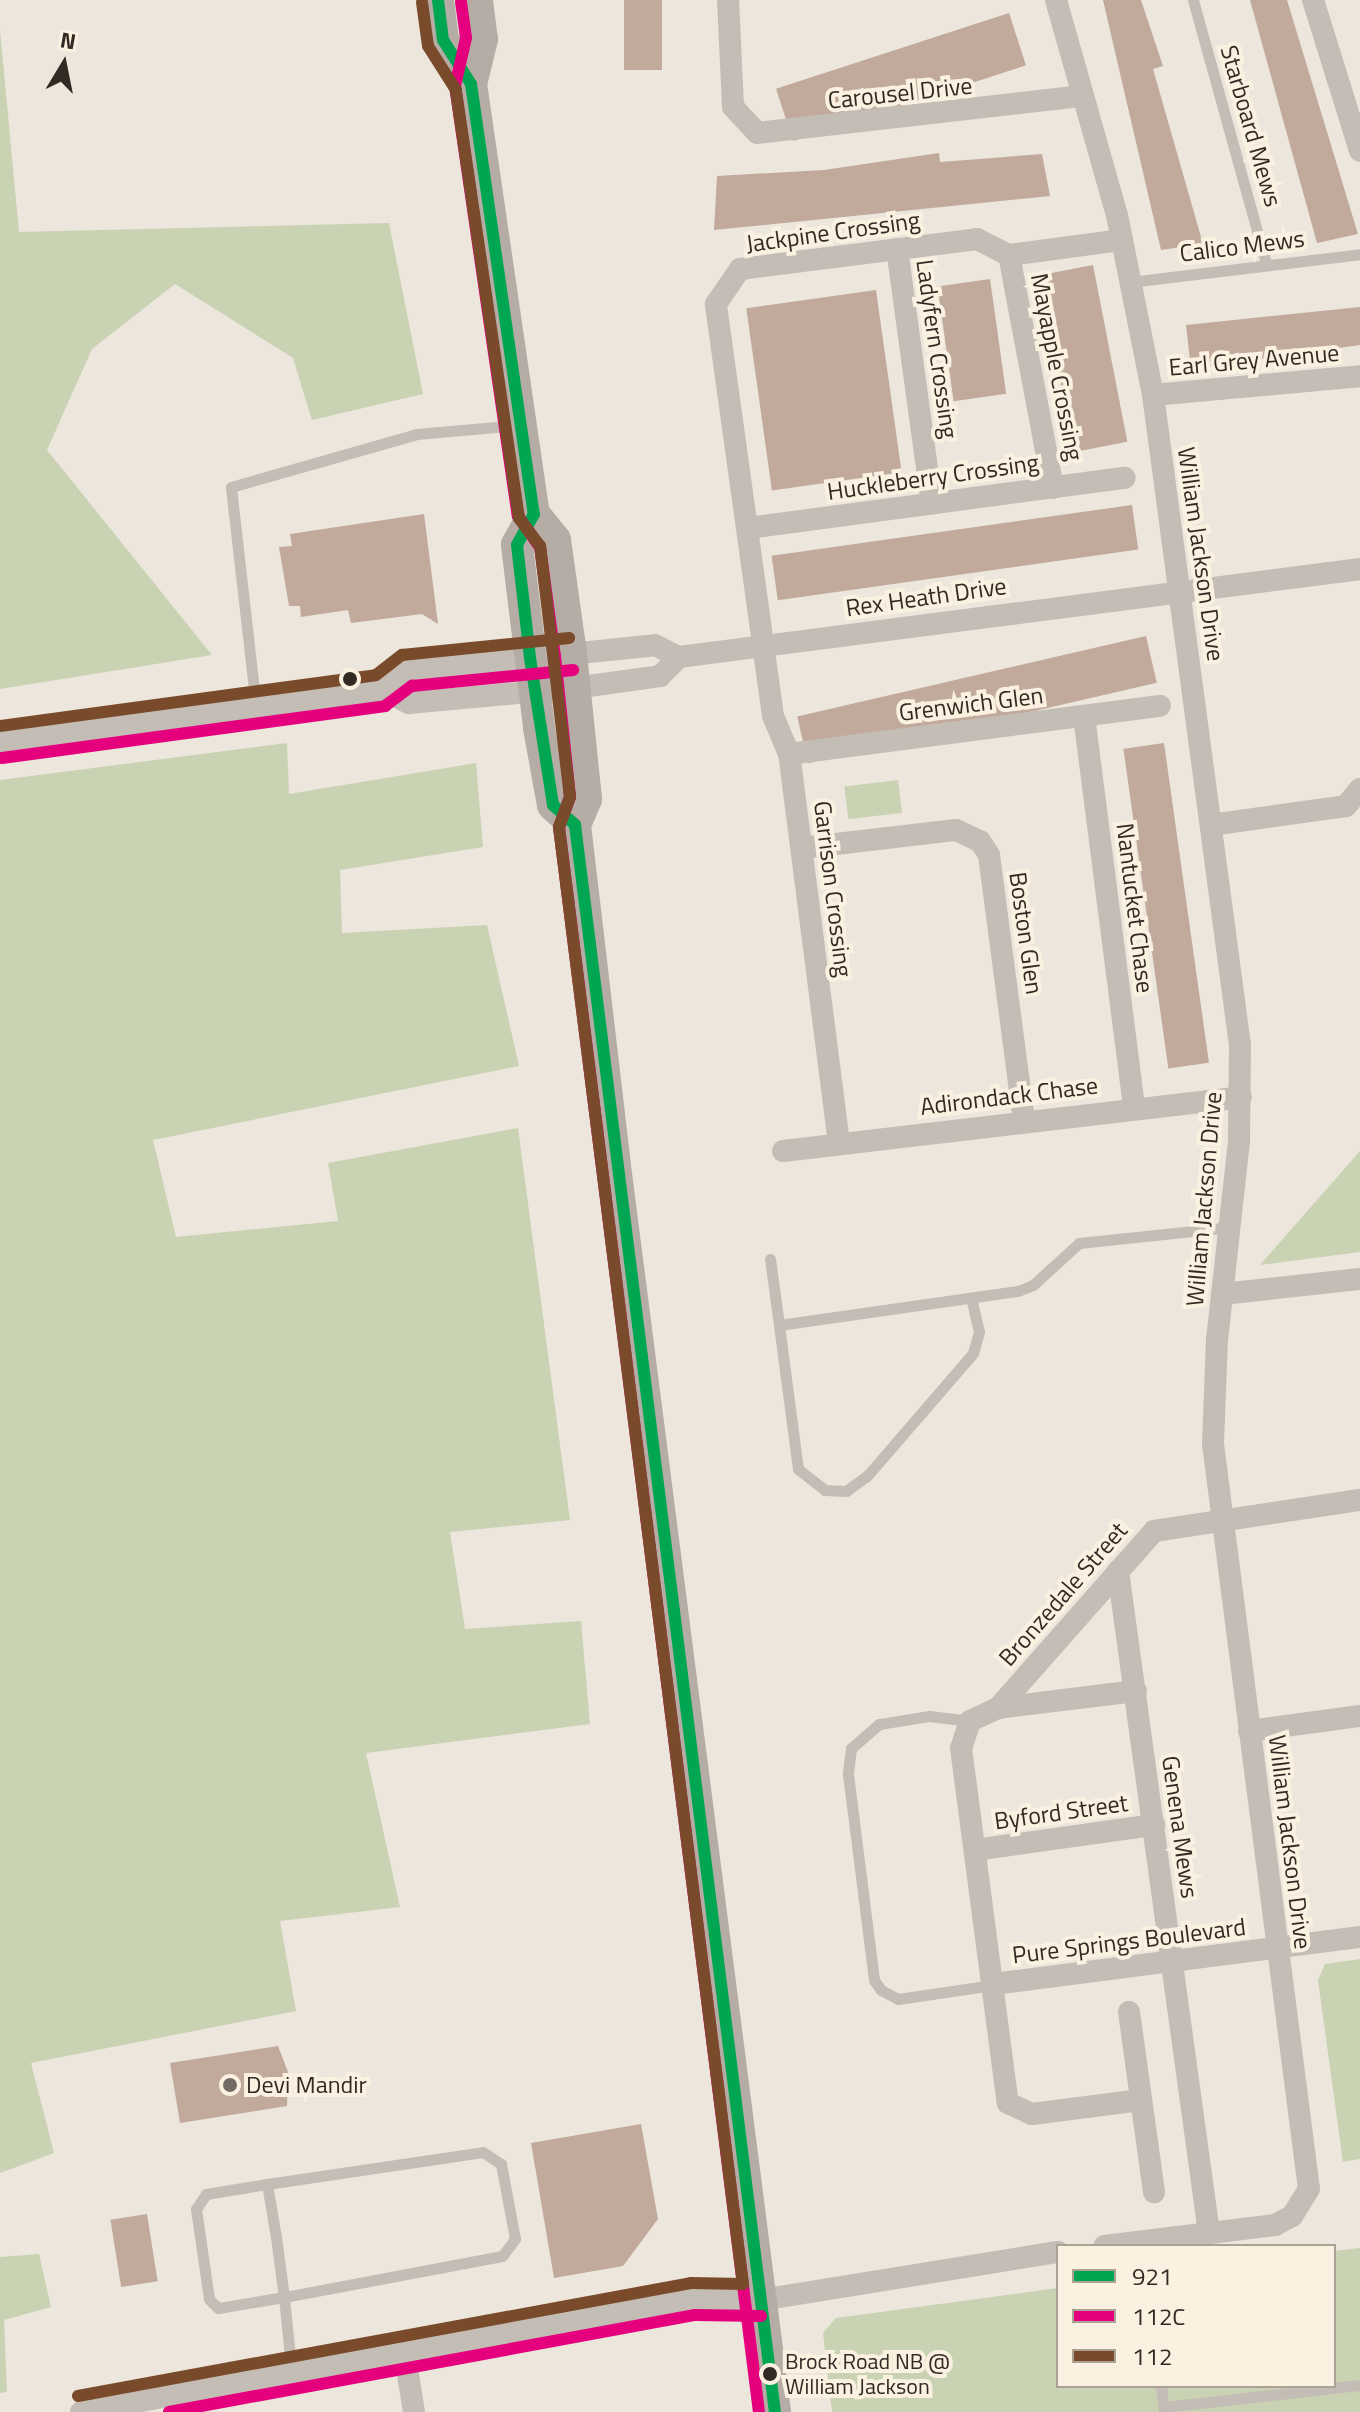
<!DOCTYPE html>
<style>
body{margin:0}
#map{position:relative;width:1360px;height:2412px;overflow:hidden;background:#ece6dc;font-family:"Titillium Web",sans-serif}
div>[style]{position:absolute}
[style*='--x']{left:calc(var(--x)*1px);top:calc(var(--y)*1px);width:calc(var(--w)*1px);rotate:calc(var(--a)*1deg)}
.green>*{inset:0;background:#cad2b4;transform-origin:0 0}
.building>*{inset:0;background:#c1aa9c;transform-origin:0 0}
.service>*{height:11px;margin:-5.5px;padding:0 5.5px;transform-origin:5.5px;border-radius:5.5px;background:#c4bdb5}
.minor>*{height:22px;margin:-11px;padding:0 11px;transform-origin:11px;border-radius:11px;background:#c4bdb5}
.secondary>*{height:32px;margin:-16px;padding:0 16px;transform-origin:16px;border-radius:16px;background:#b5ada5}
.bus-1>*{height:12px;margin:-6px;padding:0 6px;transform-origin:6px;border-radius:6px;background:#00a651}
.bus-2>*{height:12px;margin:-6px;padding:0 6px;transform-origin:6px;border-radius:6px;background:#e5007d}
.bus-3>*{height:12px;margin:-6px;padding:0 6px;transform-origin:6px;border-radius:6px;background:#7a4b2a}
.dots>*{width:22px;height:22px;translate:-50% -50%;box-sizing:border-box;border:4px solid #faf1e1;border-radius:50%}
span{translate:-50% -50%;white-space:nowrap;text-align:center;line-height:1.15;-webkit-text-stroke:8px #faf1e1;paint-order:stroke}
.bus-label{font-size:22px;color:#342a24}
.left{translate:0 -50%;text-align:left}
.street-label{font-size:24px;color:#342a24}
.poi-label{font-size:24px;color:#342a24}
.legend{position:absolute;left:1056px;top:2244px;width:280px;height:144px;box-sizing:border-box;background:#faf1e1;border:2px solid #aba195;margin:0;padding:10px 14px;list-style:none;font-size:24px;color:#342a24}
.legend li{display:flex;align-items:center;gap:16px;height:40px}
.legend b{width:40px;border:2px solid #aba195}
.north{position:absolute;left:24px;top:24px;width:80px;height:80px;-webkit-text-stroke:6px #faf1e1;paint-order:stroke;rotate:10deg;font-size:22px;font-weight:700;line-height:32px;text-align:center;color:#342a24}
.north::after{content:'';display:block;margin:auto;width:28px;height:36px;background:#342a24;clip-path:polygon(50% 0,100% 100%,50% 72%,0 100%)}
</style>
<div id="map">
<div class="green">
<div style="clip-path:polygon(0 30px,19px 232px,389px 223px,423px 394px,312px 420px,293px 358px,175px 284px,92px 349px,47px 450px,212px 655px,0 689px)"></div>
<div style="clip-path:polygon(287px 743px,289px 794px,476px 763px,483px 847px,340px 870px,342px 933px,487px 925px,519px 1066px,153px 1140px,176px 1237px,338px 1221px,328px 1163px,518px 1128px,570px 1520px,450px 1532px,465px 1629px,581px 1621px,590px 1724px,366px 1753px,400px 1907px,280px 1921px,296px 2011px,31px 2063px,54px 2153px,0 2173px,0 780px)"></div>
<div style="left:898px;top:780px;width:33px;height:54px;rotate:83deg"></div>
<div style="clip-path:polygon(1360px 1151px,1360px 1252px,1260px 1265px)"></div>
<div style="clip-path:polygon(1360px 1959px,1360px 2159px,1343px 2162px,1318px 1980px,1325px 1964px)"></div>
<div style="clip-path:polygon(1360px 2248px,1360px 2412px,832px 2412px,823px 2333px,836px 2318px,1058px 2288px,1058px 2386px,1334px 2386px,1334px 2251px)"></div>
<div style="clip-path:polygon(39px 2254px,51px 2307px,4px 2320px,7px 2392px,0 2393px,0 2257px)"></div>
</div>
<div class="building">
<div style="left:624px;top:0;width:38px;height:70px"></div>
<div style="clip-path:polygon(1103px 0,1141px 0,1163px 66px,1153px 69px,1203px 244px,1161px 250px)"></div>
<div style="clip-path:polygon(1250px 0,1287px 0,1358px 234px,1317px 243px)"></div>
<div style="left:1009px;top:13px;width:55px;height:245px;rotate:72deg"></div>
<div style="clip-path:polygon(939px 153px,940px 162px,1042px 154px,1050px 196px,714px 230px,717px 176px,824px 170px)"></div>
<div style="left:1093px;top:265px;width:180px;height:54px;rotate:79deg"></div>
<div style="left:990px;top:279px;width:116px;height:53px;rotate:82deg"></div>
<div style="left:876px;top:290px;width:184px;height:131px;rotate:82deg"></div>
<div style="clip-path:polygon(1360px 307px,1360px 345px,1191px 369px,1186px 325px)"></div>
<div style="left:1132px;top:505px;width:45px;height:364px;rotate:82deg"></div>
<div style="clip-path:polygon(424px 514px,438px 624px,422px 614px,351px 623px,348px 610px,301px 617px,300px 606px,289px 606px,279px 547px,292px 546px,290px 534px)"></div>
<div style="left:1146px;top:636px;width:48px;height:358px;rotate:77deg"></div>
<div style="left:1164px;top:743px;width:323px;height:41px;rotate:82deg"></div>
<div style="clip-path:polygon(278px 2046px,288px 2072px,287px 2106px,180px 2123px,170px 2063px)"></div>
<div style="clip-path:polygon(641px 2124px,658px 2219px,623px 2266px,554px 2278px,531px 2143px)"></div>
<div style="left:147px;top:2214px;width:68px;height:37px;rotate:81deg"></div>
</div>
<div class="service">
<div style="--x:1193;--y:0;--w:274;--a:74.5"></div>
<div style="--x:1130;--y:282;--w:232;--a:-6.9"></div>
<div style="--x:256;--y:707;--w:221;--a:-96.5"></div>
<div style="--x:231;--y:487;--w:193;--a:-15.9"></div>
<div style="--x:417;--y:434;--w:100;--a:-5.1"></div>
<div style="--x:770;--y:1259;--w:67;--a:82.2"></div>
<div style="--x:779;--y:1325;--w:241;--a:-8.1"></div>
<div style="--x:1018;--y:1291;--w:16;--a:-22"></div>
<div style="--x:1033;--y:1285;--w:62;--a:-42.4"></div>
<div style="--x:1079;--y:1243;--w:152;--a:-6"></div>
<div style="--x:779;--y:1325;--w:145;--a:82.5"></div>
<div style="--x:798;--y:1469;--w:34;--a:38"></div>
<div style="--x:825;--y:1490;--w:21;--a:3"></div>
<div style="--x:846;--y:1491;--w:26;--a:-36"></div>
<div style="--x:867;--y:1476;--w:162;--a:-49.2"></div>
<div style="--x:973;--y:1353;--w:22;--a:-74"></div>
<div style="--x:979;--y:1332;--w:35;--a:-103"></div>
<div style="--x:970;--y:1721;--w:41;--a:-173"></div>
<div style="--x:929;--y:1716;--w:51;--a:170.9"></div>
<div style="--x:879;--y:1724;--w:37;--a:139"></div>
<div style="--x:851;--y:1748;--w:26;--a:97"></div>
<div style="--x:848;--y:1774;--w:208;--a:82.8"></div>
<div style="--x:874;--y:1980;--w:12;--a:55"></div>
<div style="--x:881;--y:1990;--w:19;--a:28"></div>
<div style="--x:898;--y:1999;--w:96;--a:-8.4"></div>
<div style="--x:267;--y:2184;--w:218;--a:-8.4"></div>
<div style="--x:483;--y:2152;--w:22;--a:34"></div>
<div style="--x:501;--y:2164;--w:76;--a:79.4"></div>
<div style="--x:515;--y:2239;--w:21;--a:127"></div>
<div style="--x:502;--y:2256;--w:222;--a:169.3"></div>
<div style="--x:284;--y:2297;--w:67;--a:170.5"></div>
<div style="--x:218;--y:2308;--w:13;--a:-135"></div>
<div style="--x:209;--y:2299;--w:91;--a:-98.2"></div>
<div style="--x:196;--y:2209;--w:18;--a:-56"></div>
<div style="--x:206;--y:2194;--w:62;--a:-9.3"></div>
<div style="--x:267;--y:2184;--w:54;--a:80.4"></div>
<div style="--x:276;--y:2237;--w:61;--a:82.4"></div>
<div style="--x:284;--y:2297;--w:50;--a:84.3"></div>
<div style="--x:289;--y:2347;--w:28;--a:80"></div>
<div style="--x:1161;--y:2386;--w:26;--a:83"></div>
<div style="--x:1164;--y:2407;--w:197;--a:-6.4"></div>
</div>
<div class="minor">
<div style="--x:728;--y:0;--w:107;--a:87.3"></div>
<div style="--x:733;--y:107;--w:35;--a:47"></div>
<div style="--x:757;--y:133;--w:328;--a:-6.5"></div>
<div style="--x:1056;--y:0;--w:223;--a:74.2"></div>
<div style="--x:1117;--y:215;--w:184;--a:78.7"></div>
<div style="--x:1153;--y:395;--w:656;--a:82.38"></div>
<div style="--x:1240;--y:1045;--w:96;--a:90.6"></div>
<div style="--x:1239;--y:1141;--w:199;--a:96.3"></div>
<div style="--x:1217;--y:1339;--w:105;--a:92.2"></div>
<div style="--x:1213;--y:1444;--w:751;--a:82.66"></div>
<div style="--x:1309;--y:2189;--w:32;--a:122"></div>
<div style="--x:1292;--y:2216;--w:19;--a:152"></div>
<div style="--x:1275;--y:2225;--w:172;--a:173"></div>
<div style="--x:1313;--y:0;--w:158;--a:72.7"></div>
<div style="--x:897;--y:249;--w:257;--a:82.2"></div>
<div style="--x:1009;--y:255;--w:237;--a:79.3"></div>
<div style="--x:1153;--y:395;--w:208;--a:-5.2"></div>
<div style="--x:748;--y:528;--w:380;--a:-7.6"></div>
<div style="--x:383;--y:690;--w:29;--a:27"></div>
<div style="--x:409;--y:703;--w:166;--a:-5.2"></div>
<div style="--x:574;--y:688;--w:87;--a:-7.9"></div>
<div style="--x:660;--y:676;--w:27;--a:-45"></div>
<div style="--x:1084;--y:716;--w:393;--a:82.7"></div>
<div style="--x:0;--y:742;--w:387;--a:-7.7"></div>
<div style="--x:383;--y:690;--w:29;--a:-41"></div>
<div style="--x:405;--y:671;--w:251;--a:-5.9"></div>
<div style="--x:655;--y:645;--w:27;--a:27"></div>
<div style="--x:679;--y:657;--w:687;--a:-7.36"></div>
<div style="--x:789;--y:754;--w:374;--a:-7.4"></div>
<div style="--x:1211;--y:825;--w:136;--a:-8"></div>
<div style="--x:1346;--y:806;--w:22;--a:-51"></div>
<div style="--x:802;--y:848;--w:155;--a:-6.7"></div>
<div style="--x:956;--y:830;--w:26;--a:25"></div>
<div style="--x:980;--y:841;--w:17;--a:57"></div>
<div style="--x:989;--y:855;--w:267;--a:82.5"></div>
<div style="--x:839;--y:1143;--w:392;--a:-97.3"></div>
<div style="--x:789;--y:754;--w:41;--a:-112.8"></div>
<div style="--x:773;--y:716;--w:416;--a:-97.9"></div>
<div style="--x:716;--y:304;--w:42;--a:-55.6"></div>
<div style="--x:740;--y:269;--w:239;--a:-7.2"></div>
<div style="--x:977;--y:239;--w:36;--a:27"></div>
<div style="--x:1009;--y:255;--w:114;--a:-7.6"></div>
<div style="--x:783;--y:1151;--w:461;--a:-6.7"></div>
<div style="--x:1222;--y:1294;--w:139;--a:-6.2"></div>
<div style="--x:1118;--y:1571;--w:668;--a:82.17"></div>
<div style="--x:1136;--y:1691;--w:139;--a:173"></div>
<div style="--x:998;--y:1708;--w:31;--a:155"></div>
<div style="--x:970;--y:1721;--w:28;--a:108"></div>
<div style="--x:961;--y:1748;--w:358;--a:82.5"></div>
<div style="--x:1008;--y:2103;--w:26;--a:25"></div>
<div style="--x:1032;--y:2114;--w:110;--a:-7.3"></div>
<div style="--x:998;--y:1708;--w:236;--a:-48.6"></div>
<div style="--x:1154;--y:1531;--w:208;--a:-8.6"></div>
<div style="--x:1249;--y:1731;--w:112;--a:-7.7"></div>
<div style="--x:975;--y:1850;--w:181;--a:-8"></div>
<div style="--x:993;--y:1984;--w:370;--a:-7.3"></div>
<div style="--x:1129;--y:2012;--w:182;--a:82.1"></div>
<div style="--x:405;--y:2356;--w:57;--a:80.9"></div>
<div style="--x:81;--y:2412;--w:623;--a:-10.44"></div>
<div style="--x:694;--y:2299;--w:67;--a:0.9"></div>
<div style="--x:761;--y:2300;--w:301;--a:-9.2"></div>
</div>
<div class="secondary">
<div style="--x:438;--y:0;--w:40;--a:82.9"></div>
<div style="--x:443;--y:40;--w:52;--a:57.5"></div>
<div style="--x:477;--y:0;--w:39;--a:83"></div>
<div style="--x:482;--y:39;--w:46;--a:103.7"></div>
<div style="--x:471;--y:84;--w:435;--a:81.7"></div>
<div style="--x:534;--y:514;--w:33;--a:51"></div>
<div style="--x:555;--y:540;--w:115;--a:82"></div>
<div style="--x:571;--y:654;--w:146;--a:84.1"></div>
<div style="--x:586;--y:799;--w:28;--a:113"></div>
<div style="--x:575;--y:825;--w:343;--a:83.3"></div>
<div style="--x:615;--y:1166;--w:1256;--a:82.68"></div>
<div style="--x:534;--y:514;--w:35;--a:119"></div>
<div style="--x:517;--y:545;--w:184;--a:83.1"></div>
<div style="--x:539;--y:728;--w:78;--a:79.7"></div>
<div style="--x:553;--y:805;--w:30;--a:42"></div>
</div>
<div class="bus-1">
<div style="--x:438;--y:0;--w:40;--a:82.9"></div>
<div style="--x:443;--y:40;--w:52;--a:57.5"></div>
<div style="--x:471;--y:84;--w:435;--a:81.7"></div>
<div style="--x:534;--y:514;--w:35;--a:119"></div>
<div style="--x:517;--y:545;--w:114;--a:83.4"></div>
<div style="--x:530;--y:658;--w:149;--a:81.1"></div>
<div style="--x:553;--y:805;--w:30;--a:42"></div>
<div style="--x:575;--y:825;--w:1600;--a:82.82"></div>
</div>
<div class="bus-2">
<div style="--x:461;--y:2;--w:36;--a:82"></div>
<div style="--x:466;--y:38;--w:49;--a:102.9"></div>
<div style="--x:455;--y:86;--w:435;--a:81.7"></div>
<div style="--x:518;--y:516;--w:38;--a:55"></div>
<div style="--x:540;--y:547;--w:110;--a:82.2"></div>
<div style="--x:555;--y:656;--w:142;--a:83.9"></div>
<div style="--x:570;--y:797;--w:32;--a:110"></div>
<div style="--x:559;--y:827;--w:1598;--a:82.81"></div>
<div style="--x:2;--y:758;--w:387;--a:-7.7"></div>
<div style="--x:385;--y:706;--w:34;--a:-37"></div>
<div style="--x:412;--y:686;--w:162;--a:-5.7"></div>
<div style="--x:169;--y:2412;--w:535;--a:-10.45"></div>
<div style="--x:695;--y:2315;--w:66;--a:0.9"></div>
</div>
<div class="bus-3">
<div style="--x:0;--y:726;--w:379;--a:-7.7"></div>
<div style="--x:376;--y:675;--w:33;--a:-38"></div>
<div style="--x:402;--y:655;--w:168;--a:-5.8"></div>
<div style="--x:78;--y:2396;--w:623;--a:-10.44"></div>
<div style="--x:691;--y:2283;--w:52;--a:1.1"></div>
<div style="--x:743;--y:2284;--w:1469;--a:-97.2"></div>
<div style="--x:559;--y:827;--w:32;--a:-70"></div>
<div style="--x:570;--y:797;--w:253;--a:-96.8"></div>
<div style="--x:540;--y:546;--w:35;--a:-127"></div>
<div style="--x:519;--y:518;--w:433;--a:-98.4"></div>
<div style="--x:456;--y:90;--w:52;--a:-122.5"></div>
<div style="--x:428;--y:46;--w:44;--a:-97.8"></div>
</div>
<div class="dots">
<div style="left:350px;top:679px;background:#342a24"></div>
<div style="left:230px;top:2085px;background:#746c64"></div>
<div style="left:770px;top:2374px;background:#342a24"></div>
</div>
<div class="bus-label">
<span class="left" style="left:785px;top:2374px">Brock Road NB @<br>William Jackson</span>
</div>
<div class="street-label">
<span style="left:900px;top:93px;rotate:-6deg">Carousel Drive</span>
<span style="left:1251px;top:126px;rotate:74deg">Starboard Mews</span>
<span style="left:833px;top:232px;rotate:-8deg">Jackpine Crossing</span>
<span style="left:1242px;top:246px;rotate:-7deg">Calico Mews</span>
<span style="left:937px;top:349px;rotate:82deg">Ladyfern Crossing</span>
<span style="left:1254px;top:360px;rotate:-5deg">Earl Grey Avenue</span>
<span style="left:1057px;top:367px;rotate:79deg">Mayapple Crossing</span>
<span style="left:933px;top:477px;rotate:-8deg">Huckleberry Crossing</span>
<span style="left:1201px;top:554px;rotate:82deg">William Jackson Drive</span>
<span style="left:926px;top:597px;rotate:-8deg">Rex Heath Drive</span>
<span style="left:971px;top:704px;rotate:-7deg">Grenwich Glen</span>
<span style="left:833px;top:889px;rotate:83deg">Garrison Crossing</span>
<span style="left:1135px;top:908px;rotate:83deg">Nantucket Chase</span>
<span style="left:1026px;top:933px;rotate:82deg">Boston Glen</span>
<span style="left:1009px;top:1096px;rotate:-7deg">Adirondack Chase</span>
<span style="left:1204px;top:1199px;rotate:-85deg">William Jackson Drive</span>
<span style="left:1063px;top:1594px;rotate:-49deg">Bronzedale Street</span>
<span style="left:1061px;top:1812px;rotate:-8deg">Byford Street</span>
<span style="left:1180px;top:1827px;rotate:82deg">Genena Mews</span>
<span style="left:1290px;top:1842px;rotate:83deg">William Jackson Drive</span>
<span style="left:1129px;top:1941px;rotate:-7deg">Pure Springs Boulevard</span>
</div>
<div class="poi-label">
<span class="left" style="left:246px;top:2085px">Devi Mandir</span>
</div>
<ul class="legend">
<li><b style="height:10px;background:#00a651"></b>921</li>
<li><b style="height:10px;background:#e5007d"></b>112C</li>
<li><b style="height:10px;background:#7a4b2a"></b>112</li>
</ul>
<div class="north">N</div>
</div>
